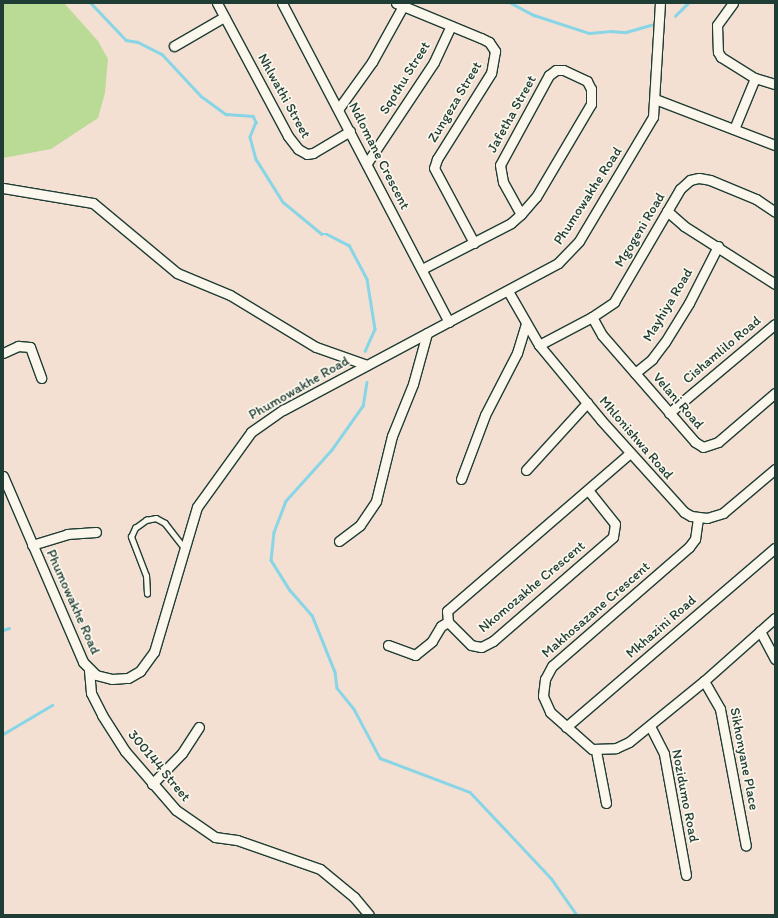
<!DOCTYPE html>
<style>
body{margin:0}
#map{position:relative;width:778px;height:918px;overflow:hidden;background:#f3e0d2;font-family:Itim,sans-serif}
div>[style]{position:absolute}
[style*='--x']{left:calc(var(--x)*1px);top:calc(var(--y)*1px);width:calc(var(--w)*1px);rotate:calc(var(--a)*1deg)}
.green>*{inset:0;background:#b9db95}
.stream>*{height:2.5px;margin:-1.25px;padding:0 1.25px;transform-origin:1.25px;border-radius:1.25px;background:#87d5e6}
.roads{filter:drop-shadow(1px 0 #1f3d34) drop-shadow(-1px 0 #1f3d34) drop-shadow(0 1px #1f3d34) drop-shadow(0 -1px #1f3d34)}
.lane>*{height:4.5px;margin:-2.25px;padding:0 2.25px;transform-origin:2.25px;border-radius:2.25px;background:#fbf7ec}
.street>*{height:9px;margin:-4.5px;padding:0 4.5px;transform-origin:4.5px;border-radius:4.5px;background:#fbf7ec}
span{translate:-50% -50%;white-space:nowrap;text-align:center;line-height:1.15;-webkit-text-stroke:3.5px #fbf7ec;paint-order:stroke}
.street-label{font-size:14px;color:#1f3d34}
.frame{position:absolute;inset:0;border:4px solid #1f3d34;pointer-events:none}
</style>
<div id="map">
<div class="green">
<div style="clip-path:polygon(3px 3px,64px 3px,98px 41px,108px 59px,105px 93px,98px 118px,51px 149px,3px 158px)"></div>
</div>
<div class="stream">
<div style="--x:91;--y:3;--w:51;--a:46.6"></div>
<div style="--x:126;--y:40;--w:12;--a:9"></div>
<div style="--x:138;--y:42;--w:27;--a:27"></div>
<div style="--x:162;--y:54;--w:57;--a:47.1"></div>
<div style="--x:201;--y:96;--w:31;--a:36"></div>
<div style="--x:226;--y:114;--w:27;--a:4"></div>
<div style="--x:253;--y:116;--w:7;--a:63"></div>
<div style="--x:256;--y:122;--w:16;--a:112"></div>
<div style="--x:250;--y:137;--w:23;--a:75"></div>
<div style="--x:256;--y:159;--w:51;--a:57.9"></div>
<div style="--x:283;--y:202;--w:50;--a:39.4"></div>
<div style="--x:322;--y:234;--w:5;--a:0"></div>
<div style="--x:327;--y:234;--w:25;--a:27"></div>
<div style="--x:349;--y:245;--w:38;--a:62"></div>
<div style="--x:367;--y:279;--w:51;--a:80.9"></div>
<div style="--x:375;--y:329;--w:24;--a:114"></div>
<div style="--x:511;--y:3;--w:26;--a:28"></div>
<div style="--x:534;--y:15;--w:58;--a:18.1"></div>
<div style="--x:589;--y:33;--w:21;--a:-5"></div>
<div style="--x:610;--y:31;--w:16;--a:4"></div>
<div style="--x:626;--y:32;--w:26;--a:-16"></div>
<div style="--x:675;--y:16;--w:18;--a:-45"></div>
<div style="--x:367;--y:382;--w:24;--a:99"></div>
<div style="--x:363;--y:406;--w:54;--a:125.2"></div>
<div style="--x:332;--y:450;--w:69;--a:132"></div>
<div style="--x:286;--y:501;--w:33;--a:111"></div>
<div style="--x:274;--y:532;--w:28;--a:96"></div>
<div style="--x:271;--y:560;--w:36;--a:58"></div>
<div style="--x:290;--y:590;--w:33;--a:49"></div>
<div style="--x:312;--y:615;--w:61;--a:68"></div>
<div style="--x:335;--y:672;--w:16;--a:83"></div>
<div style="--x:337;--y:688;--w:27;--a:51"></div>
<div style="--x:354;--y:709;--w:55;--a:62"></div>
<div style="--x:380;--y:758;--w:96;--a:20.7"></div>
<div style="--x:470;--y:792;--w:118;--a:46.7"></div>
<div style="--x:551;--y:878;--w:45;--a:54.9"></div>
<div style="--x:3;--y:630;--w:6;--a:-18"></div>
<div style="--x:3;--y:734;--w:57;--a:-30.6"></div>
</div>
<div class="roads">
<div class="lane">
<div style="--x:147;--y:594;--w:18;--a:-93"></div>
<div style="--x:146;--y:576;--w:42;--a:-111"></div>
<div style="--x:131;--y:537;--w:10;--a:-66"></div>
<div style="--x:135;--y:528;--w:14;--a:-36"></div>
<div style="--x:146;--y:520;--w:10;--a:-11"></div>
<div style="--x:156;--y:518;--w:10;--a:29"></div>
<div style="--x:165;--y:523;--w:31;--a:52"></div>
</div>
<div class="street">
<div style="--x:217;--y:3;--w:151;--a:61.9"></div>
<div style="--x:288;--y:136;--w:16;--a:52"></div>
<div style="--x:298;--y:149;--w:10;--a:29"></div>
<div style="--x:307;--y:154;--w:6;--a:-9"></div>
<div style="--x:313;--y:153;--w:43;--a:-30.7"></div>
<div style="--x:282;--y:3;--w:360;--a:62.4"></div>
<div style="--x:396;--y:3;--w:92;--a:22.4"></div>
<div style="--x:481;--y:38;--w:9;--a:27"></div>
<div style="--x:489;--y:42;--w:11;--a:56"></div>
<div style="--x:495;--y:51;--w:22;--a:100"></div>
<div style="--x:491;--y:73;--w:102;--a:122.1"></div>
<div style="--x:437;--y:159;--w:9;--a:108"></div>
<div style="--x:434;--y:168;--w:85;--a:61.9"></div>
<div style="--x:733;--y:3;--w:27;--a:126"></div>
<div style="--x:717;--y:25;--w:27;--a:88"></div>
<div style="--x:718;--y:52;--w:6;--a:59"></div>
<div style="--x:721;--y:57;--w:40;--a:32"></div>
<div style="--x:755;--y:78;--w:21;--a:17"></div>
<div style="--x:174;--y:46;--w:58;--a:-30.1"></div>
<div style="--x:655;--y:99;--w:129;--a:21"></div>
<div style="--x:339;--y:108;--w:57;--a:-54.3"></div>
<div style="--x:372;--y:62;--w:64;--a:-61"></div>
<div style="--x:734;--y:129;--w:55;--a:-67.6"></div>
<div style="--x:367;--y:163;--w:121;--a:-56.4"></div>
<div style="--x:434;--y:62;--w:40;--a:-65"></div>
<div style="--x:3;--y:188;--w:91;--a:9.5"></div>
<div style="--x:93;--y:203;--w:109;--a:39.8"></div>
<div style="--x:177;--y:273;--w:57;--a:22.5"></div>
<div style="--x:230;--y:295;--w:100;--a:31.2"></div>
<div style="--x:316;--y:347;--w:54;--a:19.4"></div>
<div style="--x:667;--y:211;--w:23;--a:41"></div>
<div style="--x:684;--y:226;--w:108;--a:32.5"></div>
<div style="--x:422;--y:269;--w:100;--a:-27.3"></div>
<div style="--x:511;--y:223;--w:13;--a:-42"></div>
<div style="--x:521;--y:214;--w:23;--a:-49"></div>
<div style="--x:536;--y:197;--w:108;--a:-59.4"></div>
<div style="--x:591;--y:104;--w:15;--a:-90"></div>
<div style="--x:591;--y:89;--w:9;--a:-117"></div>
<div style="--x:587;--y:81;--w:26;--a:-155"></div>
<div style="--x:563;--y:70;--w:7;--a:180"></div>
<div style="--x:556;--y:70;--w:9;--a:144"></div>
<div style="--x:549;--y:75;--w:102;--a:118.6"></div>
<div style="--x:500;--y:165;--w:17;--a:80"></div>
<div style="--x:503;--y:182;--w:37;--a:61"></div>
<div style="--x:508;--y:291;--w:62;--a:60.1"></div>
<div style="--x:539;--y:345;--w:97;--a:50.4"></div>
<div style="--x:601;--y:420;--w:124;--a:47.9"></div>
<div style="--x:684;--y:512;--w:8;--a:30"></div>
<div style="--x:691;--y:516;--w:16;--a:7"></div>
<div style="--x:707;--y:518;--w:17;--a:-17"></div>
<div style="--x:723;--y:513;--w:68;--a:-40.2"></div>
<div style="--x:592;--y:317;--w:21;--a:61"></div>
<div style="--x:602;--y:335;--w:142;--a:49"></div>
<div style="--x:695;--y:442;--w:9;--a:32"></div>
<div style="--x:703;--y:447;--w:16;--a:-18"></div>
<div style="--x:718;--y:442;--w:75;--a:-40.7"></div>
<div style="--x:539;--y:345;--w:60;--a:-27.8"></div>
<div style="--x:592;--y:317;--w:27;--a:-34"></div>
<div style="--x:614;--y:302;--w:131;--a:-59.7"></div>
<div style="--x:680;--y:189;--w:13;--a:-42"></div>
<div style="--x:690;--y:180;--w:9;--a:-13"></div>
<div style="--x:699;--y:178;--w:11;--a:10"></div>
<div style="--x:710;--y:180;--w:50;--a:22.4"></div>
<div style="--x:756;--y:199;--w:23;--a:34"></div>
<div style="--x:3;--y:353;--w:17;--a:-25"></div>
<div style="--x:18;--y:346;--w:12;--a:5"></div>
<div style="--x:30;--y:347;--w:33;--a:70"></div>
<div style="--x:635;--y:373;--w:22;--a:-39"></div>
<div style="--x:652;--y:359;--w:21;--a:-53"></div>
<div style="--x:665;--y:342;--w:46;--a:-58.4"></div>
<div style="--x:689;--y:303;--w:64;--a:-63"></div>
<div style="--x:669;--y:413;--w:138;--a:-40"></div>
<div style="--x:526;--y:470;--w:91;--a:-47.7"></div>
<div style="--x:3;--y:476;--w:202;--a:66.7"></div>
<div style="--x:83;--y:662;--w:18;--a:45"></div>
<div style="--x:96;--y:675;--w:16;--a:14"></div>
<div style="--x:112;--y:679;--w:16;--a:-4"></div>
<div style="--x:128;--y:678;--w:14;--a:-30"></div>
<div style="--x:140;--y:671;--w:24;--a:-54"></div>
<div style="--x:154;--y:652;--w:151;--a:-73.5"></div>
<div style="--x:197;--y:507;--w:92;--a:-54.2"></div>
<div style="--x:251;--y:432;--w:39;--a:-35"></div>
<div style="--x:283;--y:410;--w:312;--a:-28.1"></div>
<div style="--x:558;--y:263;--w:30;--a:-46"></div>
<div style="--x:579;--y:241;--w:144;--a:-59.2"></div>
<div style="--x:653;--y:117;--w:114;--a:-86.5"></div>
<div style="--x:461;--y:479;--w:68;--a:-69.4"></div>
<div style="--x:485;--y:415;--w:70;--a:-62.7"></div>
<div style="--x:517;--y:353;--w:30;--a:-73"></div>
<div style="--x:588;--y:490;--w:43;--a:51.5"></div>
<div style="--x:615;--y:524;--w:13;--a:99"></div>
<div style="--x:613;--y:537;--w:159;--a:139.1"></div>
<div style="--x:493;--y:641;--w:13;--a:153"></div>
<div style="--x:481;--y:647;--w:10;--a:-169"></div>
<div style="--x:471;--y:645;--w:33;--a:-135"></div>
<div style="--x:448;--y:622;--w:11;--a:-95"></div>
<div style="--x:447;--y:611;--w:242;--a:-40.8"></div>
<div style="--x:698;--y:518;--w:21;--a:98"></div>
<div style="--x:695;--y:539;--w:10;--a:127"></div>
<div style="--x:689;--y:547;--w:181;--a:139"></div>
<div style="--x:552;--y:666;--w:15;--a:118"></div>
<div style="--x:545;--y:679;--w:17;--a:97"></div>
<div style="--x:543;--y:696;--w:17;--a:66"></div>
<div style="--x:550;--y:712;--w:56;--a:41.4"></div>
<div style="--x:592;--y:749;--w:24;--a:-2"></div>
<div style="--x:616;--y:748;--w:14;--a:-25"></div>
<div style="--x:629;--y:742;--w:97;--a:-39.1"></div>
<div style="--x:704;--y:681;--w:95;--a:-41.6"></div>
<div style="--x:339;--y:541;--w:26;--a:-37"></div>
<div style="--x:360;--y:525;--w:29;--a:-56"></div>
<div style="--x:376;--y:501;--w:67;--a:-76.2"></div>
<div style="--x:392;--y:436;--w:56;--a:-68"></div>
<div style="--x:413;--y:384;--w:53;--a:-74.6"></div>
<div style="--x:32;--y:545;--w:37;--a:-17"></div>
<div style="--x:67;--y:534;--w:29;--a:-4"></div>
<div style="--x:760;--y:631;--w:32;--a:62"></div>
<div style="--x:388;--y:645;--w:29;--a:20"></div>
<div style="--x:415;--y:655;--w:22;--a:-39"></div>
<div style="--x:432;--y:641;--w:17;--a:-59"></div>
<div style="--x:441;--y:626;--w:8;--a:-30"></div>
<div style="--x:89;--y:670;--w:23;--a:85"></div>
<div style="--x:91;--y:693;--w:25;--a:63"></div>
<div style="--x:102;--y:715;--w:43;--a:57.4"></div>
<div style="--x:125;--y:751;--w:78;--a:49.2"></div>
<div style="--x:176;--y:810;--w:47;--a:34.7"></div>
<div style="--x:215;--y:837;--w:22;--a:8"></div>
<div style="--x:237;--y:840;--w:88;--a:19.3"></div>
<div style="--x:320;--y:869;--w:44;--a:39.5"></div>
<div style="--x:354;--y:897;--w:23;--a:50"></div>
<div style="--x:704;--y:681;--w:32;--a:60"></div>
<div style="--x:720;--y:709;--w:139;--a:79.3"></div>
<div style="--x:650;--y:726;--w:31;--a:63"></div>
<div style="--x:664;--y:754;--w:123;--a:79.7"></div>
<div style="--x:566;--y:727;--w:275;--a:-40.6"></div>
<div style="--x:596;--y:751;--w:53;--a:79.1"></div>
<div style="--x:152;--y:784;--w:43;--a:-45.9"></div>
<div style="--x:182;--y:753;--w:31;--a:-57"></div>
</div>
</div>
<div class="street-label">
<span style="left:405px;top:78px;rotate:-58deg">Sqothu Street</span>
<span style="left:284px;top:96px;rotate:61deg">Nhlwathi Street</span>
<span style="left:455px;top:102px;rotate:-59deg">Zungeza Street</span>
<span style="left:512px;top:114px;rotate:-61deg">Jafetha Street</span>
<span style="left:379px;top:156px;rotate:63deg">Ndlomane Crescent</span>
<span style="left:588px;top:196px;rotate:-57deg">Phumowakhe Road</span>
<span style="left:640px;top:230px;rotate:-59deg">Mgogeni Road</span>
<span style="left:668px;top:305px;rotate:-59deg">Mayhiya Road</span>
<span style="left:722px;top:350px;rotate:-40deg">Cishamlilo Road</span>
<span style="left:299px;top:388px;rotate:-30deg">Phumowakhe Road</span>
<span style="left:678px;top:401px;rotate:49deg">Velani Road</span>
<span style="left:636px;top:438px;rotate:49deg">Mhlonishwa Road</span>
<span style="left:532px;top:587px;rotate:-40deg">Nkomozakhe Crescent</span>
<span style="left:73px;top:602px;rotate:66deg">Phumowakhe Road</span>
<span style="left:596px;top:610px;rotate:-41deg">Makhosazane Crescent</span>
<span style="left:661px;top:627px;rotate:-41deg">Mkhazini Road</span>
<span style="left:744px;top:759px;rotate:79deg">Sikhonyane Place</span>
<span style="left:159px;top:766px;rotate:50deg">300144 Street</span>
<span style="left:685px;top:796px;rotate:79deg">Nozidumo Road</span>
</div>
<div class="frame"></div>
</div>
